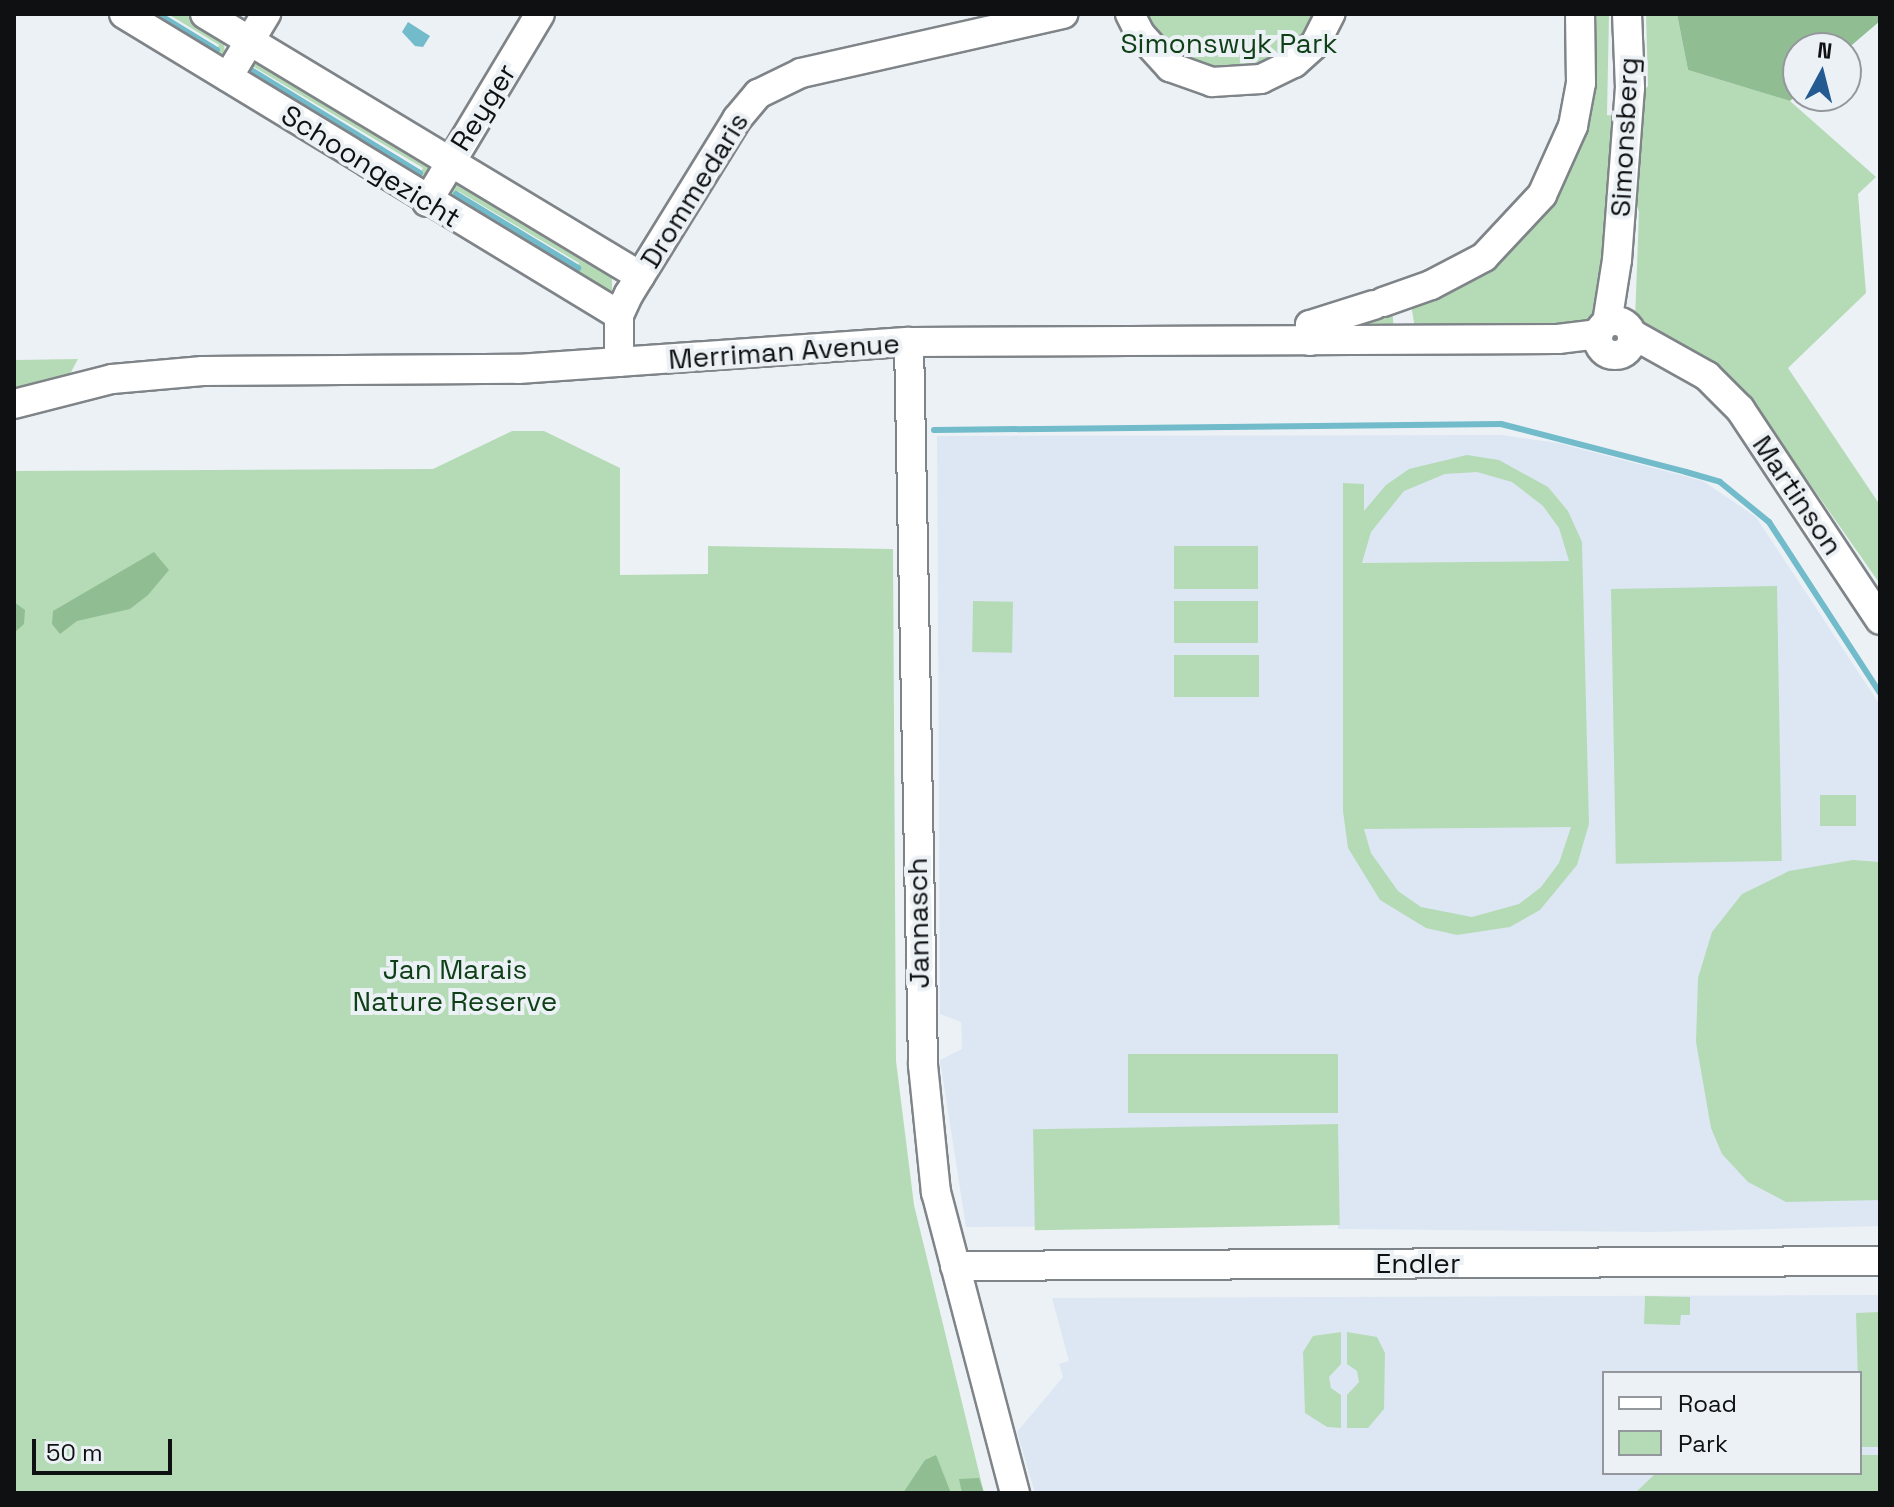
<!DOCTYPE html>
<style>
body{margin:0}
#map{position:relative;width:1894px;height:1507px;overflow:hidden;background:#ecf1f6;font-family:"Space Grotesk",sans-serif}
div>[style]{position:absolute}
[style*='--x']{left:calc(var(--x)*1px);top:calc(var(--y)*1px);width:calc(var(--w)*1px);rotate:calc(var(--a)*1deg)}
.built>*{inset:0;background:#dde7f3}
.green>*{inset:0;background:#b5dbb6;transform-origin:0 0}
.forest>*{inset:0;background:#91bd93}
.water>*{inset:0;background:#71bbca}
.stream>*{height:6px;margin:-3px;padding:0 3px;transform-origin:3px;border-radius:3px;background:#71bbca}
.roads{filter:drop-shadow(2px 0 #7f8488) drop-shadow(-2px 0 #7f8488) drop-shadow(0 2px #7f8488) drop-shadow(0 -2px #7f8488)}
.minor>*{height:28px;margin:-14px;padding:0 14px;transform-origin:14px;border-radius:14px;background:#fff}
.minor>.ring{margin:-14px;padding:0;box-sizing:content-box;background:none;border:28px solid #fff;border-radius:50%}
span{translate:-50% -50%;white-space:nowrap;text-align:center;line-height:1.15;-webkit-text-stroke:8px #ecf1f6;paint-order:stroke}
.park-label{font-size:28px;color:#0e3f16}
.street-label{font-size:28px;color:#0f1012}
.frame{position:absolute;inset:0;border:16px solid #0f1012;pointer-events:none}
.legend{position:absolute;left:1602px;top:1371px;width:260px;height:104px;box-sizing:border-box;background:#ecf1f6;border:2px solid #94979b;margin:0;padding:10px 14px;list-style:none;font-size:24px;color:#0f1012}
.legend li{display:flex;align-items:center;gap:16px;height:40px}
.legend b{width:40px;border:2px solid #94979b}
.north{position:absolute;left:1782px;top:32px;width:80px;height:80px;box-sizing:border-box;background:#ecf1f6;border:2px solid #94979b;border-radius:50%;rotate:7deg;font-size:22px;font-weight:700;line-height:32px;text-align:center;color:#0f1012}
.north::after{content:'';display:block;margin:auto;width:28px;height:36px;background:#225a91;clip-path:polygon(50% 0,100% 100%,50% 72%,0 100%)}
.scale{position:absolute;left:32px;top:1439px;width:140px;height:36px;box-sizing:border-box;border:4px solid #0f1012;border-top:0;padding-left:10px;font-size:24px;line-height:28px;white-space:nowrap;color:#0f1012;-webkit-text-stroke:6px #ecf1f6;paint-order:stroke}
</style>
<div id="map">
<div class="built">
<div style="clip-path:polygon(1501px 435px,1558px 443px,1703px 481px,1756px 517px,1880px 705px,1880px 1226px,1654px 1232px,1338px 1229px,1338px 1225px,966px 1227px,940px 1060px,962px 1049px,961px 1022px,940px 1014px,937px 436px)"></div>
<div style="clip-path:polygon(evenodd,1880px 1295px,1880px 1493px,1035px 1493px,1017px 1432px,1063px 1377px,1059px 1364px,1069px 1361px,1052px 1298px,1880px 1295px,1604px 1373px,1860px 1373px,1860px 1473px,1604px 1473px,1604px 1373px)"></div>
</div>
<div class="green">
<div style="clip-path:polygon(168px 14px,185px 14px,223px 37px,225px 53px,221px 58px,215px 53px,219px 45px)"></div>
<div style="clip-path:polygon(1141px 14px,1317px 14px,1311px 32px,1274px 65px,1225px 73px,1182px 62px)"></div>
<div style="clip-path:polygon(1591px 14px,1609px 14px,1607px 115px,1617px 116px,1597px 319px,1585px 326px,1415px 329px,1411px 304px,1531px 225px)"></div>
<div style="clip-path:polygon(1646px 14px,1677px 14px,1688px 70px,1790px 101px,1876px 177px,1858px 194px,1866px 293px,1788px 368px,1880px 505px,1880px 584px,1752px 401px,1710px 364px,1641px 328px,1635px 320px,1639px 212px,1632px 192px,1639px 96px,1648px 86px)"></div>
<div style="clip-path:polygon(evenodd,251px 58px,428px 161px,431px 172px,422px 183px,241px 70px,251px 58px,254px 67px,423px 168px,419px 175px,250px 74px,254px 67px)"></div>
<div style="clip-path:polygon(evenodd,463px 183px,612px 273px,612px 290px,606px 294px,445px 195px,451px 184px,463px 183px,458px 191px,579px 263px,576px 270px,454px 198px,458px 191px)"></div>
<div style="clip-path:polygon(1392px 308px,1394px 330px,1334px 324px)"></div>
<div style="clip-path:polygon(78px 359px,70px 374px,14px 390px,14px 360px)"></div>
<div style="clip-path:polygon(512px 431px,544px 431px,620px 468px,620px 575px,708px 574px,708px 546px,893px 549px,896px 1061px,914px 1205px,984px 1493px,14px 1493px,14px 471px,433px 469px)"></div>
<div style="clip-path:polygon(evenodd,1467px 455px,1499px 460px,1548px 487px,1568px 511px,1582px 542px,1589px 824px,1577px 865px,1540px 910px,1510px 927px,1457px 935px,1426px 928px,1380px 900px,1348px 848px,1343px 811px,1343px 483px,1364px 484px,1364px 511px,1386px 485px,1409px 469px,1467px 455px,1477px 472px,1512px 482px,1543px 506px,1559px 528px,1569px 561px,1362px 563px,1371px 532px,1404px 491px,1445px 474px,1477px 472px,1467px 455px,1571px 827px,1559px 863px,1541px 887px,1519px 904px,1472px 917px,1421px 907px,1398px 891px,1371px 853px,1364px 829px,1571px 827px)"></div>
<div style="left:1258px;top:546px;width:43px;height:84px;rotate:90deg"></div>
<div style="left:1777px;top:586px;width:275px;height:166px;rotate:89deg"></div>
<div style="left:973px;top:601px;width:40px;height:51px;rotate:1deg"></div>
<div style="left:1174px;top:601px;width:84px;height:42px"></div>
<div style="left:1174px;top:655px;width:85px;height:42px"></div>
<div style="left:1820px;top:795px;width:36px;height:31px"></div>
<div style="clip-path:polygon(1853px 860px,1880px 862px,1880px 1200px,1786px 1202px,1748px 1182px,1722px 1154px,1711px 1128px,1696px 1042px,1698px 978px,1712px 932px,1742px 894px,1789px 871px)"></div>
<div style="left:1338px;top:1054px;width:59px;height:210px;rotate:90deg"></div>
<div style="left:1338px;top:1124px;width:101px;height:305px;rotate:89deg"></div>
<div style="clip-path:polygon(1645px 1296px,1690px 1297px,1690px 1315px,1681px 1315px,1680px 1325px,1644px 1324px)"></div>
<div style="clip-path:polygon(1880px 1312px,1880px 1447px,1860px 1447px,1856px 1313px)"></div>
<div style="clip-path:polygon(1341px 1332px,1341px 1364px,1329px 1377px,1331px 1388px,1341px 1395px,1341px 1428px,1327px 1427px,1305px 1413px,1303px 1352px,1313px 1336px)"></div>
<div style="clip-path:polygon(1347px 1332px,1377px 1337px,1385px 1353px,1384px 1409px,1368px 1428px,1347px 1428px,1347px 1395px,1359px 1382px,1357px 1371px,1347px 1364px)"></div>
<div style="clip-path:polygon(1860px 1455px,1880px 1455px,1880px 1493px,1635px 1493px,1656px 1473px,1860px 1473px)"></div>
</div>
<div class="forest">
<div style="clip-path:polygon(1677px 14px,1880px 14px,1880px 21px,1846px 50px,1798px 48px,1798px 94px,1790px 101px,1688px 70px)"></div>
<div style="clip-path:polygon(154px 552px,169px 570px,148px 595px,130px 609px,77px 621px,60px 634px,52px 624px,53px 611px)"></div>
<div style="clip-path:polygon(14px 602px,25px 610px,24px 624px,14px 633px)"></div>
<div style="clip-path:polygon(936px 1455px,951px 1493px,903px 1493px,925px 1460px)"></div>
<div style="clip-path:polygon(979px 1478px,984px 1493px,962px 1493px,959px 1479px)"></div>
</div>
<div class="water">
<div style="clip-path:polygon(408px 22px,430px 36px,423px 47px,415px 46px,402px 32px)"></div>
</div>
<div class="stream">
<div style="--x:158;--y:14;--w:69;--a:31.4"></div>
<div style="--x:251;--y:70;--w:198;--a:31.4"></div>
<div style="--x:456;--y:194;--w:143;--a:31.2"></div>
<div style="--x:934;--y:430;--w:567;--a:-0.61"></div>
<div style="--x:1501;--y:424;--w:191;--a:14.5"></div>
<div style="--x:1686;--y:472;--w:35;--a:16"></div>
<div style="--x:1720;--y:482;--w:63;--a:39.2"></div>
<div style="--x:1769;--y:522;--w:204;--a:57"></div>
</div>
<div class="roads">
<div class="minor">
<div style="--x:124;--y:14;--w:579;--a:31.3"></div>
<div style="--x:205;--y:14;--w:508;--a:31.06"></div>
<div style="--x:1130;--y:14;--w:22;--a:63"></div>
<div style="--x:1140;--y:34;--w:45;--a:47.7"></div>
<div style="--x:1170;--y:67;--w:45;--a:19.7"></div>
<div style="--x:1212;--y:82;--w:49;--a:-3.5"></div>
<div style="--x:1261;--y:79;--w:37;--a:-26"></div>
<div style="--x:1294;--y:63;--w:28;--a:-42"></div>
<div style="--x:1315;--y:44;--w:34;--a:-63"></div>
<div style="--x:228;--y:77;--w:74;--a:-58.9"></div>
<div style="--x:427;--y:202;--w:219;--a:-59"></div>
<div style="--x:1383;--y:302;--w:51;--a:-19.5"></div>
<div style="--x:1431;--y:285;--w:60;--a:-27.8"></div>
<div style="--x:1484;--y:257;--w:85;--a:-46.9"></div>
<div style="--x:1542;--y:195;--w:76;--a:-65.8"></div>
<div style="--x:1573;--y:126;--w:44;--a:-79.5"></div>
<div style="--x:1581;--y:83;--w:69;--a:-90.8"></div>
<div class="ring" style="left:1598px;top:321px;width:6px;height:6px"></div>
<div style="--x:1607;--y:323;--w:64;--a:-81"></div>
<div style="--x:1617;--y:260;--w:172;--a:-85.7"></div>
<div style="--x:1630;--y:88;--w:74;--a:-92.3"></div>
<div style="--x:1632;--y:334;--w:86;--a:29.2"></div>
<div style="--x:1707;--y:376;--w:47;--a:45"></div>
<div style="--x:1740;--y:409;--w:253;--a:56.4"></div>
<div style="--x:1310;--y:341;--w:16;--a:-90"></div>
<div style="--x:1310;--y:325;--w:67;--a:-17.4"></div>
<div style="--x:909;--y:342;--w:723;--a:88.89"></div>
<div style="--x:923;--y:1065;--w:128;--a:84.2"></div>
<div style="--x:936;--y:1192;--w:311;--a:75.3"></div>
<div style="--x:619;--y:362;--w:47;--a:-90"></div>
<div style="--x:619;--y:315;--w:23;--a:-65"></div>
<div style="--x:629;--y:294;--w:206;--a:-58.3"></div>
<div style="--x:737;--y:119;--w:33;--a:-50"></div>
<div style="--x:758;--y:94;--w:48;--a:-26"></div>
<div style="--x:801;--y:73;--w:269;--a:-12.7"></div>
<div style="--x:14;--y:404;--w:101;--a:-14.3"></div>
<div style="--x:112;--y:379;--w:91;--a:-5"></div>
<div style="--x:203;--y:371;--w:315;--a:-0.4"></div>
<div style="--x:518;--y:369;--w:392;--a:-4"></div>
<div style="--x:909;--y:342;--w:649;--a:-0.26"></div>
<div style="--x:1558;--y:339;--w:41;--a:-7"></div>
<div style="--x:955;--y:1266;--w:925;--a:-0.31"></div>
</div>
</div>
<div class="park-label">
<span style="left:1229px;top:43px">Simonswyk Park</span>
<span style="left:455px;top:985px">Jan Marais<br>Nature Reserve</span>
</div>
<div class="street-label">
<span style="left:483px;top:107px;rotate:-58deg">Reyger</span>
<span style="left:1624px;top:137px;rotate:-87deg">Simonsberg</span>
<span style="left:371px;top:166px;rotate:32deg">Schoongezicht</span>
<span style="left:694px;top:190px;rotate:-58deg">Drommedaris</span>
<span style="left:784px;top:351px;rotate:-4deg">Merriman Avenue</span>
<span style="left:1798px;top:495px;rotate:56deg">Martinson</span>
<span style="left:918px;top:923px;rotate:-91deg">Jannasch</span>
<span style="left:1418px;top:1263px">Endler</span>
</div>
<div class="frame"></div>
<ul class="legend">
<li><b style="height:10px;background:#fff"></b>Road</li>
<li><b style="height:22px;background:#b5dbb6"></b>Park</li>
</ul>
<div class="north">N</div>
<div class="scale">50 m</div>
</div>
